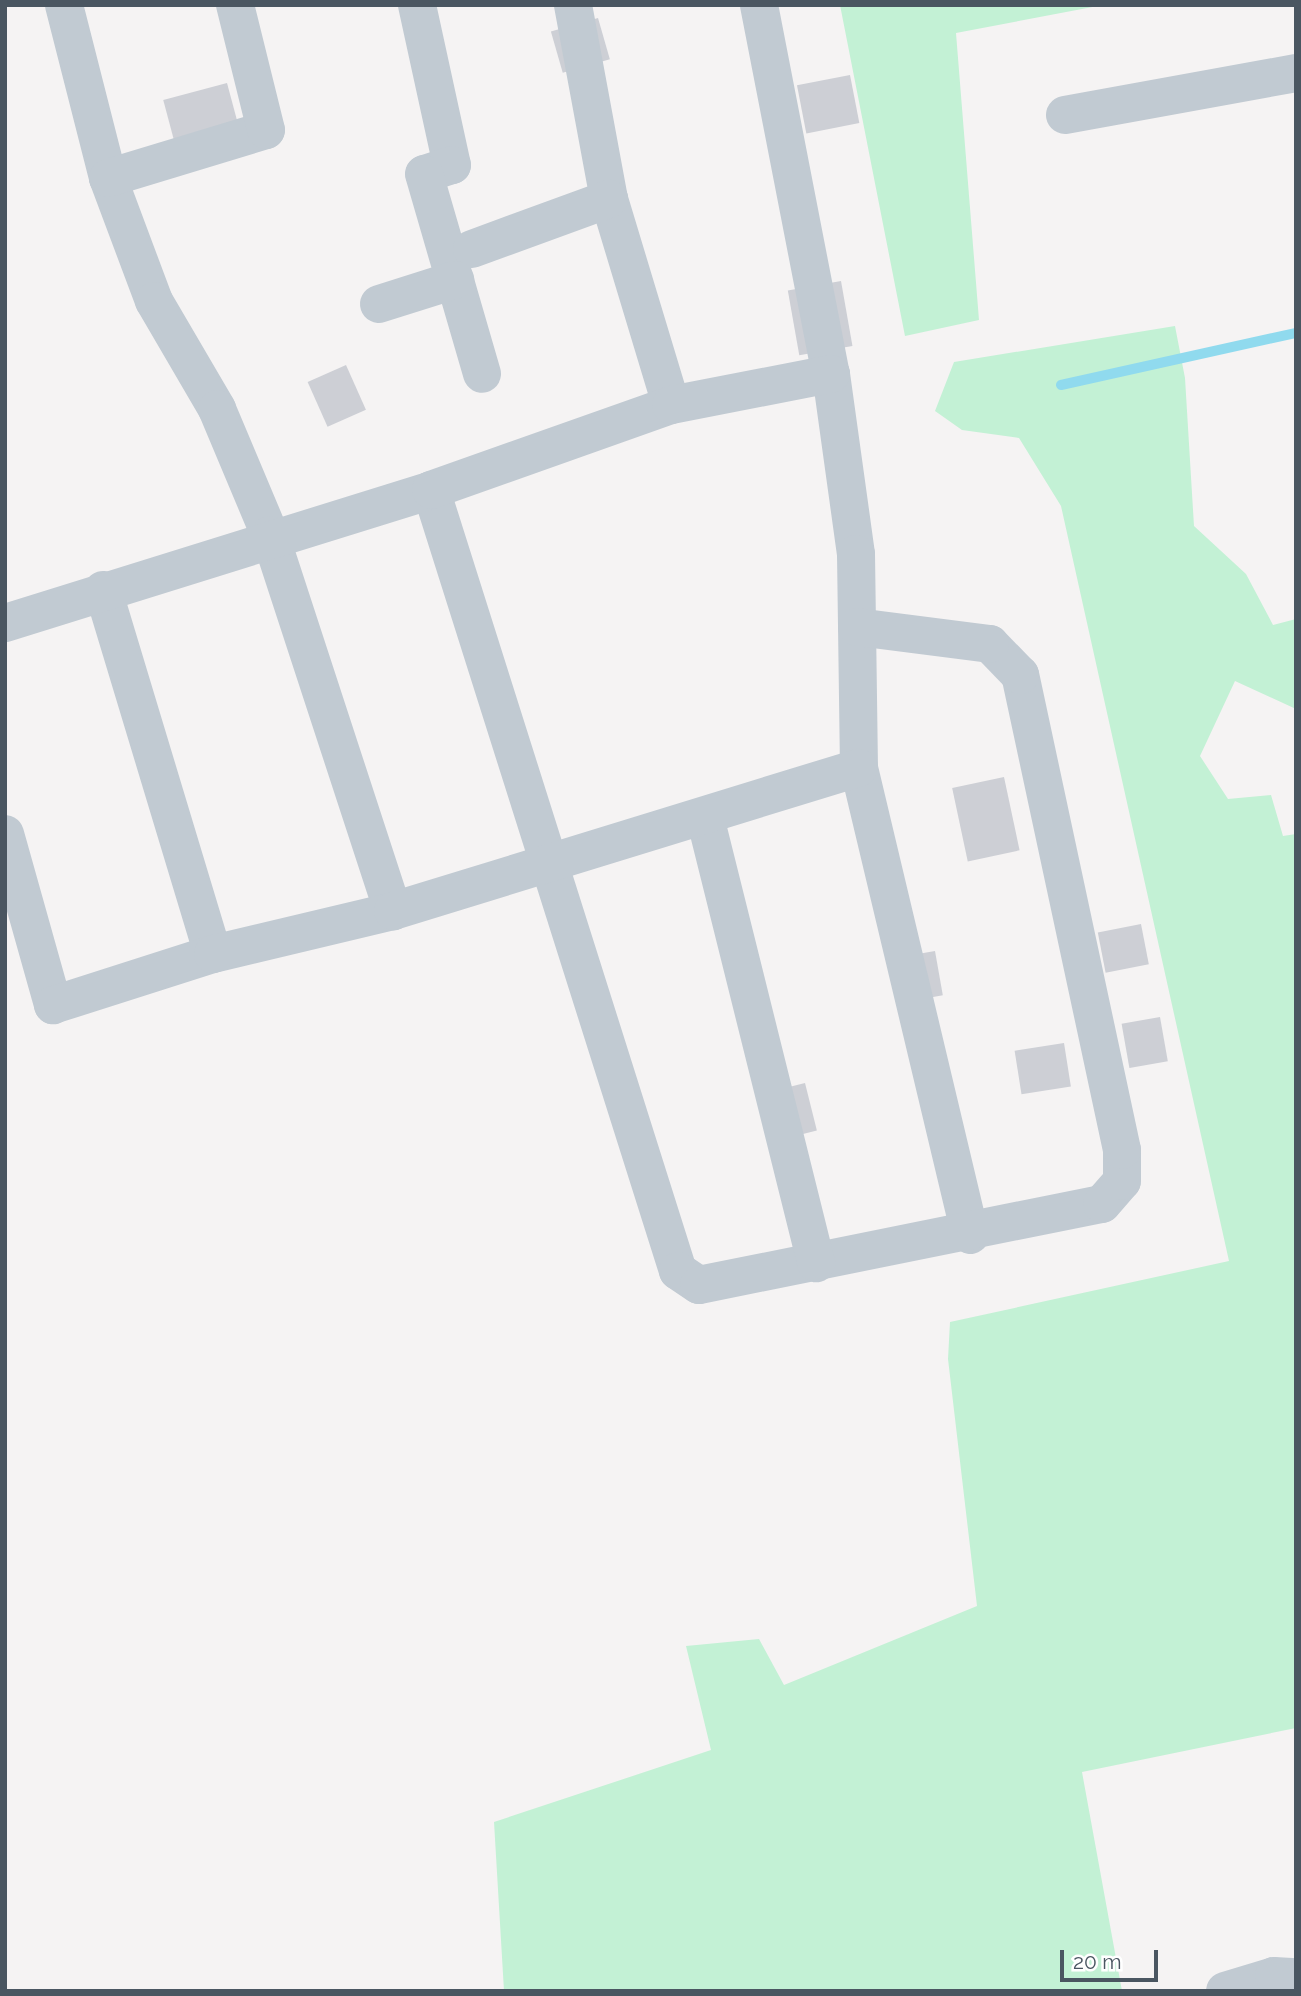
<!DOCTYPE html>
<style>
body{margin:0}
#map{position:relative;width:1301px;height:1996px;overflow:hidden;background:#f5f3f3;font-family:Raleway,sans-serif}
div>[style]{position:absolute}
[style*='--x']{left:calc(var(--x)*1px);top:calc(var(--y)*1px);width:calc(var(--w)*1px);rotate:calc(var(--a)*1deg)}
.green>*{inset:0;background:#c3f1d5}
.stream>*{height:10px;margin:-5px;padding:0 5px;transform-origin:5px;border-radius:5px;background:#90daee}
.building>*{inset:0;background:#cdcfd5;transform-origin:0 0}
.minor>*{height:38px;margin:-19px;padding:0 19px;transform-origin:19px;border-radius:19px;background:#c1cad2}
span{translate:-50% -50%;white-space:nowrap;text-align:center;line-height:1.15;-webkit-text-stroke:5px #fff;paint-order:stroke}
.frame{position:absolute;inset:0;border:7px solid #4a5661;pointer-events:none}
.scale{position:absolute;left:1060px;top:1950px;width:98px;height:32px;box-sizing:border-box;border:4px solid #4a5661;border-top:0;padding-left:9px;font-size:21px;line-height:24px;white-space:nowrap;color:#4a5661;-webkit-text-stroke:5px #fff;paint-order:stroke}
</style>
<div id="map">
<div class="green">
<div style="clip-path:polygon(840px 5px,1103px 5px,956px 33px,979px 320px,905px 336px)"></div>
<div style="clip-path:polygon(1175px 326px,1185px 378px,1194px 526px,1246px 574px,1273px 625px,1296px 619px,1296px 709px,1235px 681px,1200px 756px,1228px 799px,1271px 795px,1283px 836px,1296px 834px,1296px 1728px,1082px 1772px,1122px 1991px,504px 1991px,494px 1822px,711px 1750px,686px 1646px,759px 1639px,784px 1685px,977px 1606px,948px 1359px,950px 1322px,1229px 1261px,1061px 506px,1019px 438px,962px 430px,935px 411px,954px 362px)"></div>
</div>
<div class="stream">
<div style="--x:1061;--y:385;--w:241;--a:-12.5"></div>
</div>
<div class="building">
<div style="left:598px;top:18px;width:43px;height:49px;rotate:74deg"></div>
<div style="left:850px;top:75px;width:49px;height:54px;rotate:79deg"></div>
<div style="left:227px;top:83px;width:42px;height:66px;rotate:75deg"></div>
<div style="left:841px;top:281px;width:66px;height:54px;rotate:80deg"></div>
<div style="left:346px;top:365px;width:49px;height:42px;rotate:66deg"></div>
<div style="left:1004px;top:777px;width:75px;height:53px;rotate:78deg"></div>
<div style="left:1141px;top:924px;width:41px;height:44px;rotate:79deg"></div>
<div style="left:935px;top:951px;width:45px;height:45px;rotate:80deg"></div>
<div style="left:1160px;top:1017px;width:45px;height:39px;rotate:80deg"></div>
<div style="left:1064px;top:1043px;width:44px;height:50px;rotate:81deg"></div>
<div style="left:805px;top:1083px;width:49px;height:46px;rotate:76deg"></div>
</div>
<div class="minor">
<div style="--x:64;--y:5;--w:179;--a:75.7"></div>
<div style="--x:108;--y:178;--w:131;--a:69.5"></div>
<div style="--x:154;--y:301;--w:125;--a:59.7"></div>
<div style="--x:217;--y:409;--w:137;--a:67.2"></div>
<div style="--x:270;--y:535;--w:396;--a:71.9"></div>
<div style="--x:417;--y:5;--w:164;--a:77.7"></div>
<div style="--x:452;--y:165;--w:29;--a:162"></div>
<div style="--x:424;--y:174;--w:208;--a:73.8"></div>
<div style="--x:573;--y:5;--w:197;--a:79.5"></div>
<div style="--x:609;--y:199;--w:215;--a:73.2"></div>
<div style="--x:759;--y:5;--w:376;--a:79"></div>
<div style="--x:831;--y:374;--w:182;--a:82.1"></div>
<div style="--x:856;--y:554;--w:214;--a:89.2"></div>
<div style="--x:859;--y:768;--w:480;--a:76.6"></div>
<div style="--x:1065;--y:115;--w:235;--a:-10.3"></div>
<div style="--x:108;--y:178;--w:165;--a:-16.9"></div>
<div style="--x:266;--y:130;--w:129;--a:-103.9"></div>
<div style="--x:472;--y:249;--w:146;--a:-20.1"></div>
<div style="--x:379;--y:304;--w:80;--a:-17.5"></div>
<div style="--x:431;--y:490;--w:819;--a:72.45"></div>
<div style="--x:678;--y:1271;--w:25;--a:34"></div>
<div style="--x:699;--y:1285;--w:411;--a:-11.4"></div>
<div style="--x:1102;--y:1204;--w:30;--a:-49"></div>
<div style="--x:1122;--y:1181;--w:31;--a:-90"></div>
<div style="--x:1122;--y:1150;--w:486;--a:-102.1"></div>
<div style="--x:1020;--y:675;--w:43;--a:-134.1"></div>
<div style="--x:990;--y:644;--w:134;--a:-172.7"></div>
<div style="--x:103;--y:590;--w:380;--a:73.2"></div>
<div style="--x:5;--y:623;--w:446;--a:-17.3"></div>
<div style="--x:431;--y:490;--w:255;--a:-19.5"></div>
<div style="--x:671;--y:405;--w:163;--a:-11"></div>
<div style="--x:705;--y:817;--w:460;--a:76"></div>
<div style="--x:5;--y:834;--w:178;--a:74.3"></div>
<div style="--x:53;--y:1005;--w:168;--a:-17.7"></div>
<div style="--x:213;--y:954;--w:185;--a:-13.4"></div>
<div style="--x:393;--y:911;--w:487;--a:-17.1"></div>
<div style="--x:1225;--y:1991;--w:51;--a:-17"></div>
<div style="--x:1274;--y:1976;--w:22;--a:3"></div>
</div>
<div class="frame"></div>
<div class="scale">20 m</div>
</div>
